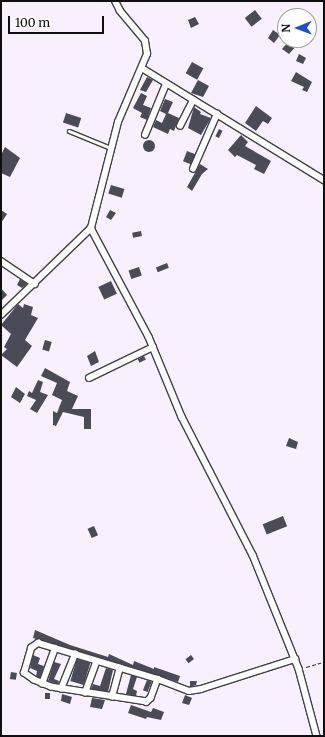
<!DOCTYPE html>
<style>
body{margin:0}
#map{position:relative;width:325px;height:737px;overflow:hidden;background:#f8f0ff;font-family:Merriweather,serif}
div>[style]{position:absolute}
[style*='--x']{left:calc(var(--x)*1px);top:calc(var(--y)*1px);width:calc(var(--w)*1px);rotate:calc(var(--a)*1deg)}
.building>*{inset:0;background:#4b4a58;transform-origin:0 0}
.round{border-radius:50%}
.path>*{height:1px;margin-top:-0.5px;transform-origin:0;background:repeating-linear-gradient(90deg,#303030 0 4px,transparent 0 6px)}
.roads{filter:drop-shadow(1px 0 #414141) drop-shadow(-1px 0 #414141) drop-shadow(0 1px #414141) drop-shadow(0 -1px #414141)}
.service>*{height:2.5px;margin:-1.25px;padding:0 1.25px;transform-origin:1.25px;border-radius:1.25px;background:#fff}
.minor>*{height:5.5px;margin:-2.75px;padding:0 2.75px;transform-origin:2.75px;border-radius:2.75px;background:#fff}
span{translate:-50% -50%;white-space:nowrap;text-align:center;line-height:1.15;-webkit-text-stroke:4px #fff;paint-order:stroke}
.frame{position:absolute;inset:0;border:2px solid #0e0e0e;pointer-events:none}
.north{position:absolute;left:277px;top:8px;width:40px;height:40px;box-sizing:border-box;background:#fff;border:1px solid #9f9f9f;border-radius:50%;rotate:269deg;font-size:11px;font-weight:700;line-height:16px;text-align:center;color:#0e0e0e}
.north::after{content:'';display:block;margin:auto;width:14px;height:18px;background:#1850cd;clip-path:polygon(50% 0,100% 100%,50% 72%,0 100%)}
.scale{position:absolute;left:8px;top:16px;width:96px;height:18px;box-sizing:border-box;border:2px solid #0e0e0e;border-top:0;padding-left:5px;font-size:12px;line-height:14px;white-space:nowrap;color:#0e0e0e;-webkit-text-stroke:3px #fff;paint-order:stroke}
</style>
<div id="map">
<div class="building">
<div style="left:255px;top:10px;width:11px;height:13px;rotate:52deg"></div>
<div style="clip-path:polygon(195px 17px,199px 24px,191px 28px,188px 20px)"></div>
<div style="clip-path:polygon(273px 30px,280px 35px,274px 43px,268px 38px)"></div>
<div style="clip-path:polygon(290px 40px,298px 44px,289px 54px,282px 49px)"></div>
<div style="clip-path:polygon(299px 54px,306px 58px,303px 64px,296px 61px)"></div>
<div style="left:192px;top:62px;width:13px;height:13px;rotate:29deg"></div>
<div style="clip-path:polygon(296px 72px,312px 82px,307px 92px,302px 90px,304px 87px,291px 81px)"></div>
<div style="clip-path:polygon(147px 77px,153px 80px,146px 92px,140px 90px)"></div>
<div style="clip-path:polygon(198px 80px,209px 86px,203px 97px,191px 93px)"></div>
<div style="clip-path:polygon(141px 93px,147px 96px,143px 105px,151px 108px,147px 120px,140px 117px,142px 113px,133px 108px)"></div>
<div style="clip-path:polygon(165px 99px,173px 102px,168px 113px,179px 118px,174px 131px,170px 129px,168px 134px,153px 127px,156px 120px,162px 123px,166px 114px,160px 111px)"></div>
<div style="clip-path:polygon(256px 106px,272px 118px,268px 124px,263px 121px,256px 131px,245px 123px)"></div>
<div style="clip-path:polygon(194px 107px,201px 112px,200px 114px,211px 118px,201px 135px,188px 128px)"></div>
<div style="left:66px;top:113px;width:16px;height:10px;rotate:18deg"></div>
<div style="left:219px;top:129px;width:4px;height:8px;rotate:27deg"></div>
<div style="clip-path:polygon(241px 135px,248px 142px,245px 146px,271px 161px,264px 174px,254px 169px,256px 165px,237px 155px,235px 157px,228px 150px)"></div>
<div class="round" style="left:143px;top:140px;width:12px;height:12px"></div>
<div style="clip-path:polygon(5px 147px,20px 158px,10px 177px,1px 173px,1px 155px)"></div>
<div style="left:187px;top:151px;width:9px;height:11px;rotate:21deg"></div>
<div style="clip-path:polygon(200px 164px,208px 169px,202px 174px,192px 191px,187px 187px)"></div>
<div style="left:111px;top:185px;width:14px;height:9px;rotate:17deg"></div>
<div style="clip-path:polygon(1px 210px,7px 214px,1px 223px)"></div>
<div style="clip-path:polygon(110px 210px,116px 213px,111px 220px,106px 217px)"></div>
<div style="left:141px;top:231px;width:5px;height:9px;rotate:79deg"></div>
<div style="left:167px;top:263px;width:5px;height:12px;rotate:68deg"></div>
<div style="left:139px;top:267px;width:9px;height:11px;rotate:72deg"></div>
<div style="clip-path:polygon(20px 279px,27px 284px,22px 288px,17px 285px)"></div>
<div style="left:111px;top:281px;width:14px;height:14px;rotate:65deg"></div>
<div style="clip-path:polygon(1px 288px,7px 295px,1px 301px)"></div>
<div style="clip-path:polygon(18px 304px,23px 308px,24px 304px,33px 307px,31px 315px,38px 318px,25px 340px,32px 346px,17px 367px,1px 355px,7px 349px,4px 347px,11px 334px,1px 325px)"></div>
<div style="left:45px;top:340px;width:7px;height:10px;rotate:16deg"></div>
<div style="clip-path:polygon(95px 351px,99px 362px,91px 366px,87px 356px)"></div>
<div style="left:144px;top:356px;width:4px;height:7px;rotate:63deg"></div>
<div style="clip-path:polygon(45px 368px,70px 382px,67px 391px,78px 396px,72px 409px,91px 409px,91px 429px,84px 429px,84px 417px,63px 412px,56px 426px,53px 425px,53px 411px,57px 413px,62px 400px,52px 395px,57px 383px,41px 376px)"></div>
<div style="clip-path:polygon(38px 380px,43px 382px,40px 392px,48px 395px,37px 413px,30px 409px,36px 400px,27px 396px,29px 391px,32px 393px)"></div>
<div style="clip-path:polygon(16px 387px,25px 394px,20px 403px,11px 397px)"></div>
<div style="clip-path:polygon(289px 438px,298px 442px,296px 449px,286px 446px)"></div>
<div style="left:283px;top:516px;width:11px;height:22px;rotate:68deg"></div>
<div style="left:94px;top:526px;width:10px;height:7px;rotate:66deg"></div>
<div style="clip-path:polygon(35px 630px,70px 645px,108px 657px,109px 654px,133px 665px,134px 661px,154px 669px,154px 667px,180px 676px,178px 682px,33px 638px)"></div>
<div style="clip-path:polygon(33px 655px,40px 658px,38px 664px,44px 666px,40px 678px,36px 676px,37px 671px,30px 668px)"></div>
<div style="left:191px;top:655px;width:5px;height:7px;rotate:53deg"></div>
<div style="left:77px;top:659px;width:14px;height:23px;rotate:17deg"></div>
<div style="clip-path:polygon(54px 662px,61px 664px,54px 679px,59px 681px,58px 684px,48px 681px)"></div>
<div style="clip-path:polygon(106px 668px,113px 670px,108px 692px,91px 689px,93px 684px,100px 686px)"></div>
<div style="left:11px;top:672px;width:6px;height:7px;rotate:9deg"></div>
<div style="clip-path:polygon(131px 675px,137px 677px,133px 689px,137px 691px,136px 696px,126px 694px)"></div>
<div style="left:147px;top:680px;width:5px;height:11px;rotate:22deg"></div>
<div style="clip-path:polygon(190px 681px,197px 681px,196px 685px,190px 687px)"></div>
<div style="left:45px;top:693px;width:5px;height:6px"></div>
<div style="clip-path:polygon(62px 694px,72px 697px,70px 704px,61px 701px)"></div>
<div style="clip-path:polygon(185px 695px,192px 698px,189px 705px,182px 703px)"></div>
<div style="clip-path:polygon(92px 698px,105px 700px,102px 709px,90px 707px)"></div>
<div style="clip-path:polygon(131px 705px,151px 712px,153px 708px,164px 712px,161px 720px,147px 717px,146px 719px,128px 713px)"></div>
</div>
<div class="path">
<div style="--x:306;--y:667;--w:19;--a:-16"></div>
</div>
<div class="roads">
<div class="service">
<div style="--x:69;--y:131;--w:45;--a:22"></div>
</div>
<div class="minor">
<div style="--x:142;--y:68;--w:214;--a:31.6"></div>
<div style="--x:180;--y:126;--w:29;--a:-63"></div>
<div style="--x:145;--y:135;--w:55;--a:-67.6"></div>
<div style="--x:193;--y:169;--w:60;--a:-66.4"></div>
<div style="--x:91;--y:228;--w:123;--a:62"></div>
<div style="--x:149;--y:337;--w:87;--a:67.6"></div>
<div style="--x:182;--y:417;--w:155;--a:62.8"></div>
<div style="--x:253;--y:555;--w:123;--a:68"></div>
<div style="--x:299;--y:669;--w:69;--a:75"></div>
<div style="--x:1;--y:261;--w:41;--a:34.1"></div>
<div style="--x:1;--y:315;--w:125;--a:-44"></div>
<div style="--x:91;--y:228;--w:109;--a:-75.7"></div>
<div style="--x:118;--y:122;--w:74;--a:-66.9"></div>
<div style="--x:147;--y:54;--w:13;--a:-99"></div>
<div style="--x:145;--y:41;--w:39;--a:-130"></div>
<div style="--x:120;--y:11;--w:11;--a:-117"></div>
<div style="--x:89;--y:378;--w:71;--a:-25.8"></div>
<div style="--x:158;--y:679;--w:20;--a:110"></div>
<div style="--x:151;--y:698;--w:6;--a:135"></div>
<div style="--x:147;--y:702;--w:97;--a:-171.1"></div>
<div style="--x:51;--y:687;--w:18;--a:-158"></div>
<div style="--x:34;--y:680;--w:12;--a:-145"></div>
<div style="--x:24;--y:673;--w:26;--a:-74"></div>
<div style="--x:31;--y:648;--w:9;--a:-36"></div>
<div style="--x:38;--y:643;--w:125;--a:16.7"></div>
<div style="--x:158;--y:679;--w:33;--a:21"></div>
<div style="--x:189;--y:691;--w:12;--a:-9"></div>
<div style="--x:201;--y:689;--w:99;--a:-17.7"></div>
<div style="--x:42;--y:684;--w:38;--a:-70"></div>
<div style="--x:61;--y:689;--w:38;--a:-68"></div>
<div style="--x:85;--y:693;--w:33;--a:-70"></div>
<div style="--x:112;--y:697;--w:30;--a:-75"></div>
</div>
</div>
<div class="frame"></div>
<div class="north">N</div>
<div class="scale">100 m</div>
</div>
